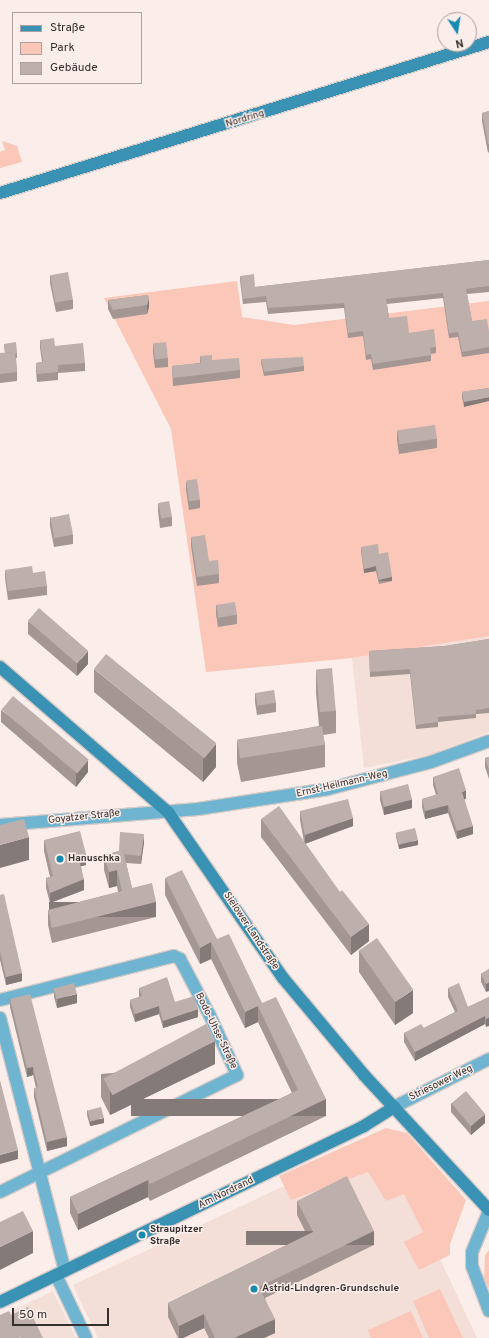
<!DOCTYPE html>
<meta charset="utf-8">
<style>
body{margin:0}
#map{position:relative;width:489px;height:1338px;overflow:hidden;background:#fbede9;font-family:Overpass,sans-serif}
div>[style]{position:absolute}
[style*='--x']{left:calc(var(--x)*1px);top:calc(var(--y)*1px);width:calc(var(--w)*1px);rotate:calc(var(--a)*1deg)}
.built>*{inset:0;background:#f4ded8}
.green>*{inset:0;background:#fac7b9}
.roads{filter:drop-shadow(1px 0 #d7cbc7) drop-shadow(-1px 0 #d7cbc7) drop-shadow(0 1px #d7cbc7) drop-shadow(0 -1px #d7cbc7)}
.street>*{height:12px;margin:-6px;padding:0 6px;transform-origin:6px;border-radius:6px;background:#6fb4d0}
.secondary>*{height:12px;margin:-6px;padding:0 6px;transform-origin:6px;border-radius:6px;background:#3992b4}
.wall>*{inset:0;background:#a39693}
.shaded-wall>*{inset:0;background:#847a78;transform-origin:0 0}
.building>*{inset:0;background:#bdafab;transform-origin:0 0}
.dots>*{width:11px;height:11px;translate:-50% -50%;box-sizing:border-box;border:2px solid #fbede9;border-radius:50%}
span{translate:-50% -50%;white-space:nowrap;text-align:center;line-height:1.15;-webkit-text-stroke:3px #fbede9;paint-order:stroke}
.street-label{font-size:10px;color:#35302e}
.poi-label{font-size:10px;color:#35302e;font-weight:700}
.left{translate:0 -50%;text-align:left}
.legend{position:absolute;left:12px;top:12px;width:130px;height:72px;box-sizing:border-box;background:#fbede9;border:1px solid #aca19e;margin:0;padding:5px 7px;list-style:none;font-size:12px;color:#35302e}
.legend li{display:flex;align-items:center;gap:8px;height:20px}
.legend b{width:20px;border:1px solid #aca19e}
.north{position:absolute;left:437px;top:12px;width:40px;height:40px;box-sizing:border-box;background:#fbede9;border:1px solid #aca19e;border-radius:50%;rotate:168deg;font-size:11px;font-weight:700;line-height:16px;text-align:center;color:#35302e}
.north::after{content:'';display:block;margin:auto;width:14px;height:18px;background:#178aaf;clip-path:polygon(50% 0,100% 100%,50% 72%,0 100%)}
.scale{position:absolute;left:12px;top:1308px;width:97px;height:18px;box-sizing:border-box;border:2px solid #35302e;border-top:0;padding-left:5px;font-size:12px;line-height:14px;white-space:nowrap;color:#35302e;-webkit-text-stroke:3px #fbede9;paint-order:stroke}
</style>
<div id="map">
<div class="built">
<div style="clip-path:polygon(489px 636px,489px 732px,429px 755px,364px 768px,352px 658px)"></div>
<div style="clip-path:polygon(365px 1148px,391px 1154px,477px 1338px,98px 1338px,73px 1285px)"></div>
<div style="clip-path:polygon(53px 1291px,76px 1338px,0 1338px,0 1317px)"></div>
</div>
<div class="green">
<div style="clip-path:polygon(2px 141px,17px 146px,22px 162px,0 168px,0 152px,5px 150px)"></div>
<div style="clip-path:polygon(237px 281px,242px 317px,294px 325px,489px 301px,489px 636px,352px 658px,206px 672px,171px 429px,104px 298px)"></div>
<div style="clip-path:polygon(386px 1128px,407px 1133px,466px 1200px,450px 1244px,450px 1255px,419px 1270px,404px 1242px,423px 1232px,404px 1194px,386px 1201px,368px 1172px,291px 1200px,279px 1176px)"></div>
<div style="clip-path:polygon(489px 1250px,489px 1288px,484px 1280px,485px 1255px)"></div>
<div style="clip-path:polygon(440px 1289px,463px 1338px,429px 1338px,413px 1301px)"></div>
<div style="clip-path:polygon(411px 1311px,423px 1338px,371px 1338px,368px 1330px)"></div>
</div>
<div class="roads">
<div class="street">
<div style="--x:0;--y:825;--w:199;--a:-4.6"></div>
<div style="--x:198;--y:809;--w:132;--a:-8.7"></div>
<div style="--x:328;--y:789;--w:106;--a:-14.7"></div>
<div style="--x:431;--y:762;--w:62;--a:-19.9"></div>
<div style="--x:0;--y:1000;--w:179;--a:-14.2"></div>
<div style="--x:174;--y:956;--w:7;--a:27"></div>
<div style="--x:180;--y:959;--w:64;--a:62.2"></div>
<div style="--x:210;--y:1016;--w:65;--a:65.4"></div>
<div style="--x:237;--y:1075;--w:264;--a:153.7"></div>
<div style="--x:0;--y:1018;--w:261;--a:75.6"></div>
<div style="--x:394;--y:1107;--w:106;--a:-26.8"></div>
<div style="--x:489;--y:1211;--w:44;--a:112.5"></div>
<div style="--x:472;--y:1252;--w:14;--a:90"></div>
<div style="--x:472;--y:1266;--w:48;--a:69.3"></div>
<div style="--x:56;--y:1275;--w:70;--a:64.5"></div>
</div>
<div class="secondary">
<div style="--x:0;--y:193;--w:512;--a:-17.16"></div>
<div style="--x:0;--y:667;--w:222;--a:40.8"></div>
<div style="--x:168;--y:812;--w:202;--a:55.3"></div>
<div style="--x:283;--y:978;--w:126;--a:50.1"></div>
<div style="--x:364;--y:1075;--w:184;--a:47.2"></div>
<div style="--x:0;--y:1302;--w:404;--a:-25.8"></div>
<div style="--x:364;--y:1126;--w:36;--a:-32"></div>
</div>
</div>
<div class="wall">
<div style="clip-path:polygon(489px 111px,489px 152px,488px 153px,482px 121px,482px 113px)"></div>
<div style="clip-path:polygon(489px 260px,489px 292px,467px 294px,472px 321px,489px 332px,489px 353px,462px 357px,458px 337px,449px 338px,443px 298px,387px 304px,389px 318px,409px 333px,436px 347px,436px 353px,431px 354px,431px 361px,373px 370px,371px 359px,366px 360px,363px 336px,348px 338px,344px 308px,268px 314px,266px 302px,243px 304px,240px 281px,240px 276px,255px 287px)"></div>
<div style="clip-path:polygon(50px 275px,73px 300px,73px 309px,56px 312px,50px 283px)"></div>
<div style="clip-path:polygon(148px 295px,149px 307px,147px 314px,113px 319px,108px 309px,108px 300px)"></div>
<div style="clip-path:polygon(40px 340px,55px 346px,85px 363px,85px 371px,58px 373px,58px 380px,37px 382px,36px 371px,36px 363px,42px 362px,40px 348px)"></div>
<div style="clip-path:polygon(4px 344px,17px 353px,17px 358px,16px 358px,17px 372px,17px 381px,0 383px,0 353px,5px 353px)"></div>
<div style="clip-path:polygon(153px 344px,168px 358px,168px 367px,155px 368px,153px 353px)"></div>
<div style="clip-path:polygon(200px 356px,240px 370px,240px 378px,173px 386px,172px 366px,200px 363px)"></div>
<div style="clip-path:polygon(261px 359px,304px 366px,304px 371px,264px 376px,261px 363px)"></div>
<div style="clip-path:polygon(489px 388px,464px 407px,462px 397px,462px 392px)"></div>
<div style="clip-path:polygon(397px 431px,437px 439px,437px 448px,399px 454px,397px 440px)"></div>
<div style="clip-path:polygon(186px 481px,200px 500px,200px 508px,189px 510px,186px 490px)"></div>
<div style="clip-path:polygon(158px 503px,172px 517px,172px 526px,160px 528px,158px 511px)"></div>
<div style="clip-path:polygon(50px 517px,73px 535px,73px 544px,54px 547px,50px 526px)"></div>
<div style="clip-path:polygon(191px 537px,209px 561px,219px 574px,219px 583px,197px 586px,191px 546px)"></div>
<div style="clip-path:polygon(361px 547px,379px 554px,392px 581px,379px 584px,376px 571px,364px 573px,361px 551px)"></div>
<div style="clip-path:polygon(5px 570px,47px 586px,47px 595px,8px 600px,5px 578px)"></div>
<div style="clip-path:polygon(216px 605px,237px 615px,237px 624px,218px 627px,216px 614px)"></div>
<div style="clip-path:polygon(28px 621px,88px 664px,77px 676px,28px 634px)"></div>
<div style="clip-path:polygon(489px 639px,489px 713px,476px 714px,476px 718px,438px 722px,438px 727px,416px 729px,410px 674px,370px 677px,369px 651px,445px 646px)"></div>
<div style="clip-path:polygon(94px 669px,216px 767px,203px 782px,94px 692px)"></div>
<div style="clip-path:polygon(316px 670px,336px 711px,336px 733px,323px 735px,325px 745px,325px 767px,241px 782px,237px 763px,237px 741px,319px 726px,316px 693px)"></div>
<div style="clip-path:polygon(255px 693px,276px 703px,276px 712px,257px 715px,255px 702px)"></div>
<div style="clip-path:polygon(1px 710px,88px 772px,76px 787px,1px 722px)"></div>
<div style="clip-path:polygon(489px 757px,489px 779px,485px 767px,485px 758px)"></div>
<div style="clip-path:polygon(433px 777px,466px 799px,464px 799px,473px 834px,457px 839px,448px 813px,425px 819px,422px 807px,422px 799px,436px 795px,433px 785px)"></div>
<div style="clip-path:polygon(380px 791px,412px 808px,384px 815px,380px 800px)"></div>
<div style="clip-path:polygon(300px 811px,353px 826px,305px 843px,369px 941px,351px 955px,261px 837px,261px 819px,304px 842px,300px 820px)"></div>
<div style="clip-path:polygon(396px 833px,418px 845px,399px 849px,396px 837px)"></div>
<div style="clip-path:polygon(44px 840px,86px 865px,81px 866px,84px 890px,50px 903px,46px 888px,46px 878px,50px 877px,44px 851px)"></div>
<div style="clip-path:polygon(144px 842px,141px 864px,126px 863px,132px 888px,156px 917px,52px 943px,48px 925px,48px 910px,118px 892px,117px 886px,109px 888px,104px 870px,104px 855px,119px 851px)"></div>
<div style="clip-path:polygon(165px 878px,217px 939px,262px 1003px,326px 1116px,150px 1201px,148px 1197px,78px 1230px,70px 1213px,70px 1197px,292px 1093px,258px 1022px,245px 1028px,211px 959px,200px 964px,165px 895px)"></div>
<div style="clip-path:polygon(0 895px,22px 981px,6px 985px,0 960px)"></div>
<div style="clip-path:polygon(359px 950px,413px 1013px,395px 1025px,359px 972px)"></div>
<div style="clip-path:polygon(489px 969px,486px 992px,481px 982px,481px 974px)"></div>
<div style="clip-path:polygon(54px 988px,77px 1003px,57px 1008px,54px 997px)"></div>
<div style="clip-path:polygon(139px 988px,175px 1002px,198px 1017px,163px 1028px,159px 1014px,135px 1022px,130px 1007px,130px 1000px,139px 997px)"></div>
<div style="clip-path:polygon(448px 988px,468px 1007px,489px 997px,486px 1027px,485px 1024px,415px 1061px,404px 1042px,404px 1033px,424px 1028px,455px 1012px,448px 997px)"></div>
<div style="clip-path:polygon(10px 999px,67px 1146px,47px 1151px,34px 1097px,34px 1088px,36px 1088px,33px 1075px,27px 1077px,10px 1007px)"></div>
<div style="clip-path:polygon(215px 1064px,110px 1115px,101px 1097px,101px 1074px)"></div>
<div style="clip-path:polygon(451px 1103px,485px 1123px,471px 1135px,451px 1112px)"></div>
<div style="clip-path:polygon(87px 1110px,104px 1123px,90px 1126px,87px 1115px)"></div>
<div style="clip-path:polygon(297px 1201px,374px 1245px,265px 1298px,275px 1333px,264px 1338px,209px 1338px,204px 1328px,183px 1338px,178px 1338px,168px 1317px,168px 1303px,307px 1235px,297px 1215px)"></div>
</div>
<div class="shaded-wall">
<div style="clip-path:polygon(149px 298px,149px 307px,147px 314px,147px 305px)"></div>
<div style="clip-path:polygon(489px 397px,489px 401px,464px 407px,464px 402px)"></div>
<div style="clip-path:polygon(376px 566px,376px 571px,364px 573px,364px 569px)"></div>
<div style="left:392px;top:577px;width:4px;height:13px;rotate:90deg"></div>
<div style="clip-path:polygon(88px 651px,88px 664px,77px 676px,77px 664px)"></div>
<div style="clip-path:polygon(216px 744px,216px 767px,203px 782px,203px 759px)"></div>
<div style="clip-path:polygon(88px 760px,88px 772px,76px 787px,76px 774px)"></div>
<div style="clip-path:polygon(466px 790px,466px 799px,462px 800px,462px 792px)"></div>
<div style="clip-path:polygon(412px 799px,412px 808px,384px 815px,384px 806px)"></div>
<div style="clip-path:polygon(448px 805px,448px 813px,425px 819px,425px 811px)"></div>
<div style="clip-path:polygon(353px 818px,353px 826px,305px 844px,305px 835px)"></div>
<div style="clip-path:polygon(473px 826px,473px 834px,457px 839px,457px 831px)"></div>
<div style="clip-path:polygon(144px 834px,144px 842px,141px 864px,141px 856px)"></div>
<div style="clip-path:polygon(29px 837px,29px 860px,0 868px,0 845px)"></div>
<div style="clip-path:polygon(418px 840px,418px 845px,399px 849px,399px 845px)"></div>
<div style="clip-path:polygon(86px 854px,86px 865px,78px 867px,78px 856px)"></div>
<div style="clip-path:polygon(117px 870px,117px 886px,109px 888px,109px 872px)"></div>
<div style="clip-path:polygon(84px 879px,84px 890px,50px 903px,50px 893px)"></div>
<div style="left:156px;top:902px;width:15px;height:107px;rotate:90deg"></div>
<div style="clip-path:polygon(369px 924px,369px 941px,351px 955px,351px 937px)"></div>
<div style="clip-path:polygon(211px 942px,211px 959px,200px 964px,200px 948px)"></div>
<div style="clip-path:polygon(22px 973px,22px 981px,6px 985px,6px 977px)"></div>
<div style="clip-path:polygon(489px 982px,489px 991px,486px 992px,486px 984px)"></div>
<div style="clip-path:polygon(413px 990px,413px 1013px,395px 1025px,395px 1002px)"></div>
<div style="clip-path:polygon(77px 994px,77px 1003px,57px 1008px,57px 999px)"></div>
<div style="clip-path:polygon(159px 1006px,159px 1014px,135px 1022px,135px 1014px)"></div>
<div style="clip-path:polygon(258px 1006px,258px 1022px,245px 1028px,245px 1012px)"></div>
<div style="clip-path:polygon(198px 1009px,198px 1017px,163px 1028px,163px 1021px)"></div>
<div style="clip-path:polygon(485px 1016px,485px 1024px,415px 1061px,415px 1052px)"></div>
<div style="clip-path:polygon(489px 1017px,489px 1026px,486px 1027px,486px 1019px)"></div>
<div style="clip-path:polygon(215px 1041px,215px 1064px,110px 1115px,110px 1092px)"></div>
<div style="clip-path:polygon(33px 1067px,33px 1075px,27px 1077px,27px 1068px)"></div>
<div style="left:326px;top:1099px;width:17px;height:195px;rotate:90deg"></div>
<div style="clip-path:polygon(485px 1114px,485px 1123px,471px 1135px,471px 1126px)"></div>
<div style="clip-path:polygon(104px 1118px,104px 1123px,90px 1126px,90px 1122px)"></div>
<div style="clip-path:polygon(67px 1137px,67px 1146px,47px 1151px,47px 1142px)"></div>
<div style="clip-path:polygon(18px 1150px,18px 1159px,0 1164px,0 1155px)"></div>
<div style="clip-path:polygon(148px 1180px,148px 1197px,78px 1230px,78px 1214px)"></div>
<div style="clip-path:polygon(33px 1231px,33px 1253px,0 1270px,0 1247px)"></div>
<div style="left:374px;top:1231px;width:14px;height:128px;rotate:90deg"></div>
<div style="clip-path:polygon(204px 1314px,204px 1328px,183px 1338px,179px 1338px,179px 1326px)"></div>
<div style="clip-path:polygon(275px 1319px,275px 1333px,264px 1338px,234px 1338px)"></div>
</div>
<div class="building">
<div style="clip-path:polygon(489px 111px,489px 144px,488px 144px,482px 113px)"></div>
<div style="clip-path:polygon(489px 260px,489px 286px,466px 289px,472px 321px,487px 319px,489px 332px,489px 347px,462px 352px,458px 332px,449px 333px,443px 293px,386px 299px,389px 318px,407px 316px,409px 333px,434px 329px,436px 347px,430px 348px,431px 355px,373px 364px,371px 354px,366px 355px,363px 331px,348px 333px,344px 303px,268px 308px,266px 296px,243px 299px,240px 276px,254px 274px,255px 287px)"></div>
<div style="left:68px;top:272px;width:28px;height:18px;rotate:80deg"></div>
<div style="clip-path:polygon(148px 295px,149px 298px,147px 305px,113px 310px,108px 300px)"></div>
<div style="clip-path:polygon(54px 338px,55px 346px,83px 343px,85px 363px,58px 365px,58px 372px,37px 374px,36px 363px,43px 362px,40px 340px)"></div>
<div style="clip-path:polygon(16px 342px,17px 353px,15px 354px,15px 352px,5px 353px,4px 344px)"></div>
<div style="left:166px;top:342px;width:16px;height:13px;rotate:83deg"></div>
<div style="clip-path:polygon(15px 352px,17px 372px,0 374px,0 353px)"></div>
<div style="clip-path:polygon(212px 355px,212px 360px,239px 358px,240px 370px,173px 378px,172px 366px,201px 363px,200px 356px)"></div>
<div style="clip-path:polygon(303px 357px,304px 366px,264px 372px,261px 359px)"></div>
<div style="clip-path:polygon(489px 388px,489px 397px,464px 402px,462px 392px)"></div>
<div style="left:435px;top:425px;width:14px;height:38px;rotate:82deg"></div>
<div style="left:197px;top:479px;width:21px;height:11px;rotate:82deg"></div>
<div style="left:169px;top:501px;width:16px;height:11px;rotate:79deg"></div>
<div style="left:69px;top:514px;width:21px;height:19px;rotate:79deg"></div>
<div style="clip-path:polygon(205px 535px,209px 561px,218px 560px,219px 574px,197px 577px,191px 537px)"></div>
<div style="clip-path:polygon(378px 544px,379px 554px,388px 552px,392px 577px,379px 580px,376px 566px,364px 569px,361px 547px)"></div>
<div style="clip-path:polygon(32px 566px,33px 573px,45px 571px,47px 586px,8px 591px,5px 570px)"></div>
<div style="left:235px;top:602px;width:13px;height:19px;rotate:81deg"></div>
<div style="left:39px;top:608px;width:65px;height:17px;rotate:41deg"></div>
<div style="clip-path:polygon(489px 639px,489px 708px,476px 710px,476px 714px,438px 717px,438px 722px,416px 725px,410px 669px,370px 672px,369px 651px,445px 646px)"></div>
<div style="left:106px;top:654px;width:142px;height:19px;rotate:39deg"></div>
<div style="left:332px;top:668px;width:43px;height:16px;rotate:85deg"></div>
<div style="left:274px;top:690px;width:13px;height:19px;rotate:81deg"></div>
<div style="left:13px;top:696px;width:99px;height:18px;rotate:40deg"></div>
<div style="left:322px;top:726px;width:19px;height:86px;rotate:81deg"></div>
<div style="clip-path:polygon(489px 757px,489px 770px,485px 758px)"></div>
<div style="clip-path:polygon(459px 768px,466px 790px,462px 792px,473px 826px,457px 831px,448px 805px,425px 811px,422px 799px,438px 794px,433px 777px)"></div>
<div style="left:408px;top:784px;width:16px;height:29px;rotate:75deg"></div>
<div style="clip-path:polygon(348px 799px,353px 818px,305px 835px,300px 811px)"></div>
<div style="clip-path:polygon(279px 806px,340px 892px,342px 890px,369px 924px,351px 937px,261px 819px)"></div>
<div style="clip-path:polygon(24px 819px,29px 837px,0 845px,0 825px)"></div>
<div style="left:415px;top:828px;width:12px;height:20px;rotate:76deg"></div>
<div style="clip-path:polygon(80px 831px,86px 854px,78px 856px,84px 879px,50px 893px,46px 878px,53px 876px,44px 840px)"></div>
<div style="clip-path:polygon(120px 832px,144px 834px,141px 856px,124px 854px,123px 850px,119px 851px)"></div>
<div style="clip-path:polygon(123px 850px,132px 888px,152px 883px,156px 902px,52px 928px,48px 910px,122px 891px,117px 870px,109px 872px,104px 855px)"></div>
<div style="clip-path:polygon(182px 870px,217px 939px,229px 934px,262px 1003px,276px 997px,326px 1099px,150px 1184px,148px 1180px,78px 1214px,70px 1197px,298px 1090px,258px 1006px,245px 1012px,211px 942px,200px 948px,165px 878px)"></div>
<div style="clip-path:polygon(4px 894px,22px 973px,6px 977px,0 951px,0 895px)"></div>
<div style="left:377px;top:938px;width:63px;height:22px;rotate:55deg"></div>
<div style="clip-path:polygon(489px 969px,489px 982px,486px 984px,481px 974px)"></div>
<div style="clip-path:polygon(167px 977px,175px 1002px,194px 996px,198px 1009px,163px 1021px,159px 1006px,135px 1014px,130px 1000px,142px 996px,139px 988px)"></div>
<div style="left:74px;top:983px;width:11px;height:21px;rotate:75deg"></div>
<div style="clip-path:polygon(459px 983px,468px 1007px,489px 997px,489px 1017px,486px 1019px,485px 1016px,415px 1052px,404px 1033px,421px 1024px,424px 1028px,458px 1011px,448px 988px)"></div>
<div style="clip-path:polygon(30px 994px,67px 1137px,47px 1142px,34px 1088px,38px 1087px,33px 1067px,27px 1068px,10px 999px)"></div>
<div style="left:206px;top:1024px;width:19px;height:116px;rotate:62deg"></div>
<div style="clip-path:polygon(0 1080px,18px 1150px,0 1155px)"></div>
<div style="left:466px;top:1091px;width:30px;height:19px;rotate:50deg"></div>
<div style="left:101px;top:1107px;width:11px;height:14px;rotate:75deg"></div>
<div style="clip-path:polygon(347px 1176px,374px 1231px,259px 1287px,275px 1319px,234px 1338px,215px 1338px,204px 1314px,179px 1326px,168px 1303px,313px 1232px,297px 1201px)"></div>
<div style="clip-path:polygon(23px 1211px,33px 1231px,0 1247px,0 1222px)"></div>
<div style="clip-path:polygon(28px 1307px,43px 1338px,21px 1338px,20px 1337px,19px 1338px,0 1338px,0 1315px,9px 1311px,11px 1315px)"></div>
</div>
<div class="dots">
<div style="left:60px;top:859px;background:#178aaf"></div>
<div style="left:142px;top:1235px;background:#178aaf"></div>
<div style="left:254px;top:1289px;background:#178aaf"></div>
</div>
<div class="street-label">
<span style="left:245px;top:119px;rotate:-17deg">Nordring</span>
<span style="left:342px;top:784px;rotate:-13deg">Ernst-Heilmann-Weg</span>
<span style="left:84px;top:817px;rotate:-6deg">Goyatzer Straße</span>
<span style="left:251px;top:931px;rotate:56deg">Sielower Landstraße</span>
<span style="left:216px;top:1031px;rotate:64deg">Bodo-Uhse-Straße</span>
<span style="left:441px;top:1083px;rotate:-26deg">Striesower Weg</span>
<span style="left:226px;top:1193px;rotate:-26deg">Am Nordrand</span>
</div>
<div class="poi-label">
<span class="left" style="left:68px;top:859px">Hanuschka</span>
<span class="left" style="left:150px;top:1235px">Straupitzer<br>Straße</span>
<span class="left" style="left:262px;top:1289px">Astrid-Lindgren-Grundschule</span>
</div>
<ul class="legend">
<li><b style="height:5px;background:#3992b4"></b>Straße</li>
<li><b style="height:11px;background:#fac7b9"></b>Park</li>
<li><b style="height:11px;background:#bdafab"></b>Gebäude</li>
</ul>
<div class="north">N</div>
<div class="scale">50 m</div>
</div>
